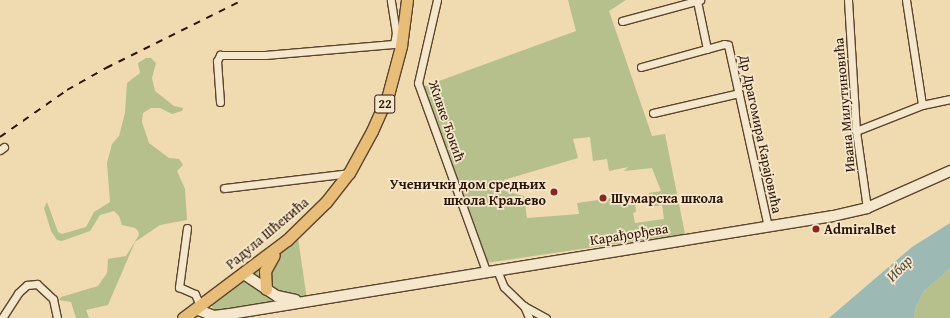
<!DOCTYPE html>
<meta charset="utf-8">
<style>
body{margin:0}
#map{position:relative;width:950px;height:318px;overflow:hidden;background:#f0daaf;font-family:"Gentium Book Plus",serif}
div>[style]{position:absolute}
[style*='--x']{left:calc(var(--x)*1px);top:calc(var(--y)*1px);width:calc(var(--w)*1px);rotate:calc(var(--a)*1deg)}
.green>*{inset:0;background:#b6c08d}
.water>*{inset:0;background:#9cb9b3}
.roads{filter:drop-shadow(1px 0 #5c442d) drop-shadow(-1px 0 #5c442d) drop-shadow(0 1px #5c442d) drop-shadow(0 -1px #5c442d)}
.street>*{height:7px;margin:-3.5px;padding:0 3.5px;transform-origin:3.5px;border-radius:3.5px;background:#f5e7cb}
.secondary>*{height:10px;margin:-5px;padding:0 5px;transform-origin:5px;border-radius:5px;background:#f5e7cb}
.primary>*{height:11px;margin:-5.5px;padding:0 5.5px;transform-origin:5.5px;border-radius:5.5px;background:#e8bd78}
.rail>*{height:2px;margin-top:-1px;transform-origin:0;background:repeating-linear-gradient(90deg,#2b1202 0 7px,transparent 0 14px)}
.dots>*{width:11px;height:11px;translate:-50% -50%;box-sizing:border-box;border:2px solid #f5e7cb;border-radius:50%}
span{translate:-50% -50%;white-space:nowrap;text-align:center;line-height:1.15;-webkit-text-stroke:3.5px #f5e7cb;paint-order:stroke}
.shield-label span{padding:1px 3px;background:#f5e7cb;border:1px solid;border-radius:3px;-webkit-text-stroke-width:0}
.shield-label{font-size:13px;color:#2b1202;font-weight:700}
.street-label{font-size:14px;color:#2b1202}
.poi-label{font-size:14px;color:#2b1202;font-weight:700}
.right{translate:-100% -50%;text-align:right}
.left{translate:0 -50%;text-align:left}
.water-label{font-size:15px;color:#534c40;font-style:italic}
</style>
<div id="map">
<div class="green">
<div style="clip-path:polygon(evenodd,568px 0,626px 0,609px 11px,652px 136px,665px 134px,685px 234px,485px 263px,420px 88px,576px 31px,568px 0,590px 137px,593px 161px,607px 159px,609px 171px,628px 167px,624px 171px,652px 168px,661px 191px,649px 193px,651px 207px,662px 205px,664px 219px,635px 223px,633px 213px,636px 212px,634px 195px,577px 203px,579px 214px,527px 218px,524px 196px,502px 190px,504px 180px,578px 158px,573px 139px,590px 137px)"></div>
<div style="clip-path:polygon(146px 58px,151px 58px,156px 63px,152px 78px,155px 91px,174px 106px,183px 108px,182px 111px,172px 114px,160px 108px,151px 108px,143px 113px,142px 122px,149px 143px,169px 158px,179px 159px,183px 165px,177px 171px,185px 189px,187px 220px,160px 225px,135px 242px,108px 305px,86px 310px,89px 318px,76px 318px,71px 302px,59px 300px,61px 297px,98px 286px,107px 273px,108px 259px,126px 256px,139px 235px,138px 231px,135px 228px,122px 225px,119px 216px,114px 211px,100px 215px,90px 231px,62px 241px,57px 240px,51px 231px,44px 208px,47px 202px,58px 232px,62px 234px,86px 227px,94px 212px,110px 202px,107px 163px,112px 144px,119px 136px,125px 113px,127px 83px,140px 73px,138px 63px)"></div>
<div style="clip-path:polygon(297px 231px,307px 300px,214px 312px,211px 303px)"></div>
<div style="clip-path:polygon(950px 269px,950px 318px,914px 318px,916px 307px,924px 291px)"></div>
</div>
<div class="water">
<div style="clip-path:polygon(950px 223px,950px 269px,924px 291px,916px 307px,914px 318px,829px 318px,912px 247px)"></div>
</div>
<div class="roads">
<div class="street">
<div style="--x:437;--y:0;--w:85;--a:102.9"></div>
<div style="--x:418;--y:83;--w:200;--a:70.1"></div>
<div style="--x:848;--y:0;--w:131;--a:86.5"></div>
<div style="--x:856;--y:131;--w:78;--a:81.9"></div>
<div style="--x:906;--y:0;--w:106;--a:81.3"></div>
<div style="--x:697;--y:1;--w:49;--a:78.2"></div>
<div style="--x:622;--y:21;--w:81;--a:-15.1"></div>
<div style="--x:641;--y:67;--w:86;--a:-15.5"></div>
<div style="--x:724;--y:44;--w:4;--a:14"></div>
<div style="--x:728;--y:45;--w:186;--a:77.6"></div>
<div style="--x:220;--y:102;--w:41;--a:-94.2"></div>
<div style="--x:217;--y:61;--w:7;--a:-63"></div>
<div style="--x:220;--y:55;--w:45;--a:0"></div>
<div style="--x:265;--y:55;--w:129;--a:-4.9"></div>
<div style="--x:394;--y:44;--w:11;--a:-80"></div>
<div style="--x:396;--y:33;--w:33;--a:-99"></div>
<div style="--x:653;--y:113;--w:88;--a:-13.1"></div>
<div style="--x:856;--y:131;--w:71;--a:-21.5"></div>
<div style="--x:922;--y:105;--w:29;--a:-12"></div>
<div style="--x:0;--y:150;--w:5;--a:-37"></div>
<div style="--x:224;--y:188;--w:126;--a:-6.8"></div>
<div style="--x:187;--y:228;--w:60;--a:97.7"></div>
<div style="--x:179;--y:287;--w:17;--a:24"></div>
<div style="--x:195;--y:294;--w:13;--a:67"></div>
<div style="--x:497;--y:270;--w:18;--a:68"></div>
<div style="--x:504;--y:287;--w:28;--a:44"></div>
<div style="--x:524;--y:306;--w:13;--a:67"></div>
<div style="--x:524;--y:306;--w:25;--a:29"></div>
<div style="--x:2;--y:318;--w:30;--a:-57"></div>
<div style="--x:18;--y:293;--w:12;--a:-42"></div>
<div style="--x:27;--y:285;--w:10;--a:-6"></div>
<div style="--x:37;--y:284;--w:22;--a:43"></div>
<div style="--x:53;--y:299;--w:19;--a:78"></div>
</div>
<div class="secondary">
<div style="--x:244;--y:274;--w:40;--a:34"></div>
<div style="--x:277;--y:296;--w:19;--a:12"></div>
<div style="--x:196;--y:309;--w:19;--a:21"></div>
<div style="--x:214;--y:316;--w:16;--a:-7"></div>
<div style="--x:230;--y:314;--w:611;--a:-9.23"></div>
<div style="--x:833;--y:216;--w:35;--a:-13"></div>
<div style="--x:867;--y:208;--w:91;--a:-24"></div>
</div>
<div class="primary">
<div style="--x:266;--y:289;--w:18;--a:-93"></div>
<div style="--x:265;--y:271;--w:18;--a:-61"></div>
<div style="--x:183;--y:318;--w:130;--a:-36.9"></div>
<div style="--x:287;--y:240;--w:54;--a:-44.3"></div>
<div style="--x:326;--y:202;--w:37;--a:-52"></div>
<div style="--x:349;--y:173;--w:48;--a:-61.3"></div>
<div style="--x:372;--y:131;--w:39;--a:-66"></div>
<div style="--x:388;--y:95;--w:51;--a:-75.1"></div>
<div style="--x:401;--y:46;--w:46;--a:-82.6"></div>
</div>
</div>
<div class="rail">
<div style="--x:0;--y:137;--w:82;--a:-35"></div>
<div style="--x:67;--y:90;--w:45;--a:-29.4"></div>
<div style="--x:106;--y:68;--w:153;--a:-26.4"></div>
</div>
<div class="dots">
<div style="left:554px;top:192px;background:#8f2418"></div>
<div style="left:603px;top:198px;background:#8f2418"></div>
<div style="left:816px;top:229px;background:#8f2418"></div>
</div>
<div class="shield-label">
<span style="left:385px;top:104px">22</span>
</div>
<div class="street-label">
<span style="left:844px;top:105px;rotate:-95deg">Ивана Милутиновића</span>
<span style="left:447px;top:121px;rotate:71deg">Живке Ђокић</span>
<span style="left:761px;top:134px;rotate:78deg">Др Драгомира Карајовића</span>
<span style="left:267px;top:233px;rotate:-40deg">Радула Шћекића</span>
<span style="left:629px;top:234px;rotate:-9deg">Карађорђева</span>
</div>
<div class="poi-label">
<span class="right" style="left:546px;top:192px">Ученички дом средњих<br>школа Краљево</span>
<span class="left" style="left:611px;top:198px">Шумарска школа</span>
<span class="left" style="left:824px;top:229px">AdmiralBet</span>
</div>
<div class="water-label">
<span style="left:899px;top:268px;rotate:-46deg">Ибар</span>
</div>
</div>
